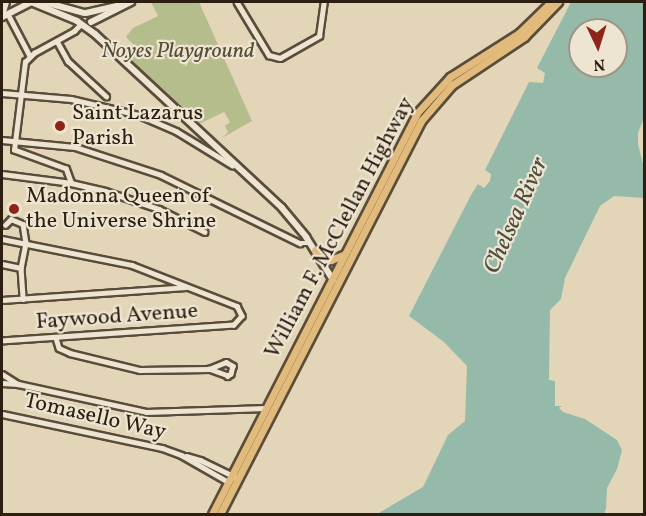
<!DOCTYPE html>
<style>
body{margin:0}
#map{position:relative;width:646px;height:516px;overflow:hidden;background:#e3d6b8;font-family:Vollkorn,serif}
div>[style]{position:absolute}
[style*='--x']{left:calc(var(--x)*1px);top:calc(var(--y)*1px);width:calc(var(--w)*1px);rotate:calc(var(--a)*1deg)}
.green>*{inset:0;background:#b6bd8d}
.water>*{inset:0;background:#96baaa}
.roads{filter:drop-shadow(2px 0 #5a4c3a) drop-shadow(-2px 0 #5a4c3a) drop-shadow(0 2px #5a4c3a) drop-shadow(0 -2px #5a4c3a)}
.minor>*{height:4.5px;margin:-2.25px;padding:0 2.25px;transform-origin:2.25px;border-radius:2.25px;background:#ede4d1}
.tertiary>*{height:5px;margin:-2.5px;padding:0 2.5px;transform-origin:2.5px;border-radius:2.5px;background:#ede4d1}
.secondary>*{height:6px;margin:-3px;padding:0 3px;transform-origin:3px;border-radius:3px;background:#ede4d1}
.trunk>*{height:7px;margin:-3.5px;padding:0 3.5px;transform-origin:3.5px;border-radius:3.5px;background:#e2bb7c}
.dots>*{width:16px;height:16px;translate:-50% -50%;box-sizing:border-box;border:3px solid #ede4d1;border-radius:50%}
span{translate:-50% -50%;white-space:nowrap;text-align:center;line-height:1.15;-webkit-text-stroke:4.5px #ede4d1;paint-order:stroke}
.park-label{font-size:22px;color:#554e36;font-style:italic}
.poi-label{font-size:22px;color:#2c1e10}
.left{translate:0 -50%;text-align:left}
.street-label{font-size:22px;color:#2c1e10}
.water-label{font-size:24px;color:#4c4d3e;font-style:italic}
.frame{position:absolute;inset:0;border:3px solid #2c1e10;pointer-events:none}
.north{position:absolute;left:568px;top:18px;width:60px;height:60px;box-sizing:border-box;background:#ede4d1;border:2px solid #a09584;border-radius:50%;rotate:176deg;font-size:16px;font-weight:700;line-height:24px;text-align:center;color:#2c1e10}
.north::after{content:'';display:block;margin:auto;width:21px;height:27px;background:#8f2418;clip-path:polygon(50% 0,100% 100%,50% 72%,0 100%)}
</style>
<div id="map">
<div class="green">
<div style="clip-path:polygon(151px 2px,199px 2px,252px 121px,222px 138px,228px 132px,225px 126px,230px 122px,224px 112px,197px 125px,127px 59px,138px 49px,126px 37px,133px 28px,158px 16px)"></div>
</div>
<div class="water">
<div style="clip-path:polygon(evenodd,571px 2px,644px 2px,644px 118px,638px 133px,638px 144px,644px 168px,644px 198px,614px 196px,600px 206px,565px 278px,561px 299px,550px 310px,549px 380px,555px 381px,555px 406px,562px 406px,559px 408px,563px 412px,585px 419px,617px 440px,622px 450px,617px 469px,607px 488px,606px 509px,604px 514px,377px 514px,423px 487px,448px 435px,465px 421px,467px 366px,444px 342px,409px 316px,471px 195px,478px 184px,484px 188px,490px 181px,491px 174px,485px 170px,529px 82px,543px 83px,545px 73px,537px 68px,571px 2px,580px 30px,616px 30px,616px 66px,580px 66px,580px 30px)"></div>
</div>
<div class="roads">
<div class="minor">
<div style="--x:237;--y:2;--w:62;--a:58.9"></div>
<div style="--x:269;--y:55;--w:11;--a:15"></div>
<div style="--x:280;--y:58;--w:45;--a:-29.4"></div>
<div style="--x:319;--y:36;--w:34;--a:-82"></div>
<div style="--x:8;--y:14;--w:47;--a:62.4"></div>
<div style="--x:57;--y:41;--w:23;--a:61"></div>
<div style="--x:68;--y:61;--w:52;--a:42.6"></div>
<div style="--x:2;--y:93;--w:69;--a:5"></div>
<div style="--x:71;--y:99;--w:70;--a:13.2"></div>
<div style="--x:139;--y:115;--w:40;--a:23.4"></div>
<div style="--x:176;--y:131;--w:66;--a:31.3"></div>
<div style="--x:2;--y:140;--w:73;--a:5.5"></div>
<div style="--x:75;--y:147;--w:90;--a:18"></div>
<div style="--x:161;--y:175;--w:155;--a:26.1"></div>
<div style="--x:300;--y:243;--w:10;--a:0"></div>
<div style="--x:2;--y:174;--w:70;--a:7.4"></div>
<div style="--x:71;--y:183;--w:35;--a:13"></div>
<div style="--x:105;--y:191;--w:57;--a:18.4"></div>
<div style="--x:159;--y:209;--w:51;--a:26.6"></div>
<div style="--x:71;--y:183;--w:15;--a:-110"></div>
<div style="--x:66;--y:169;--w:55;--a:-159.9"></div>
<div style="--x:14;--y:150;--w:89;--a:-82.9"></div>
<div style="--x:25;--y:62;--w:13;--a:-45"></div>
<div style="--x:34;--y:53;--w:46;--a:-28.8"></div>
<div style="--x:74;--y:31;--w:10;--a:-45"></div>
<div style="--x:5;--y:225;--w:8;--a:-45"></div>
<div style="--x:11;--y:219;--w:13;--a:23"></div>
<div style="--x:23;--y:224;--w:19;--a:81"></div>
<div style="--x:26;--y:243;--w:25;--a:101"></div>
<div style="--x:21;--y:268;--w:31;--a:86"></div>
<div style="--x:2;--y:239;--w:133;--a:11.3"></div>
<div style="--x:132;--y:265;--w:113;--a:21.3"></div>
<div style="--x:237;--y:306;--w:11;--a:63"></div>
<div style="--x:242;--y:316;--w:12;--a:132"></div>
<div style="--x:234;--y:325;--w:233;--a:176.1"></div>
<div style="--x:2;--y:264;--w:19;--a:12"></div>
<div style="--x:2;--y:300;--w:184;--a:-4"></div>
<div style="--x:56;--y:338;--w:10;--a:73"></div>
<div style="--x:59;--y:348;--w:12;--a:24"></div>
<div style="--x:70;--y:353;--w:72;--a:13.7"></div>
<div style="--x:140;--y:370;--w:69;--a:-0.8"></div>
<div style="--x:226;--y:362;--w:8;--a:30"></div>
<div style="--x:233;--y:366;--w:8;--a:104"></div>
<div style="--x:231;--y:374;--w:4;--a:146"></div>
<div style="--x:228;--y:376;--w:20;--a:-160"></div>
<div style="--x:209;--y:369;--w:18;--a:-22"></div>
<div style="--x:2;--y:374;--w:19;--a:32"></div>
</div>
<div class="tertiary">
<div style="--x:2;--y:383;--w:16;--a:4"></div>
<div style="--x:18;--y:384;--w:131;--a:12.3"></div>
<div style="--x:146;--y:412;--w:120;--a:-1.9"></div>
<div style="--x:2;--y:414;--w:164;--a:12"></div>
<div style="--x:162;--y:448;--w:20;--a:20"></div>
<div style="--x:181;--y:455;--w:54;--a:29.9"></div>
<div style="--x:186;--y:456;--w:15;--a:16"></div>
<div style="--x:200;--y:460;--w:39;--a:26"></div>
</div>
<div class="secondary">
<div style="--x:31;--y:2;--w:50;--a:22.4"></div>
<div style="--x:77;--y:21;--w:22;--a:36"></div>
<div style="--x:95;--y:34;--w:255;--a:42.9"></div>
<div style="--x:282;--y:208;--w:38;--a:50"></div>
<div style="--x:306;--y:237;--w:51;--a:57.9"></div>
<div style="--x:44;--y:2;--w:41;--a:15.4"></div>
<div style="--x:3;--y:12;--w:10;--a:-73"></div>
<div style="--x:86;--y:13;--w:35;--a:-13"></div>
<div style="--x:2;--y:17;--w:34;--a:-27"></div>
<div style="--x:91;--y:22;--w:45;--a:-26.6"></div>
</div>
<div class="trunk">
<div style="--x:315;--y:250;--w:19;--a:32"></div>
<div style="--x:331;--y:260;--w:13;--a:-23"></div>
<div style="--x:212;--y:514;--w:450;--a:-62.9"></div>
<div style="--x:417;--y:113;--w:49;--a:-47.5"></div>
<div style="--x:450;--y:77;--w:82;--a:-32.5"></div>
<div style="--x:519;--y:33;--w:45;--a:-44.1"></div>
<div style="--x:220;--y:514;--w:441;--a:-62.9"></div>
<div style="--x:421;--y:121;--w:48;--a:-49.3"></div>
<div style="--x:452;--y:85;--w:87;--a:-33.7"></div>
<div style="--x:524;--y:37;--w:49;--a:-45.8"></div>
</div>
</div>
<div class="dots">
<div style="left:60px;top:126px;background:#8f2418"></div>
<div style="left:14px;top:209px;background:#8f2418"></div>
</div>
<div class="park-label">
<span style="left:178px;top:52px">Noyes Playground</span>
</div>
<div class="poi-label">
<span class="left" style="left:72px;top:126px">Saint Lazarus<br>Parish</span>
<span class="left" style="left:26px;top:209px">Madonna Queen of<br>the Universe Shrine</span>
</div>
<div class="street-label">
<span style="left:340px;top:228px;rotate:-62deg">William F. McClellan Highway</span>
<span style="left:117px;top:317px;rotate:-4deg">Faywood Avenue</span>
<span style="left:95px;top:417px;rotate:13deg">Tomasello Way</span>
</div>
<div class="water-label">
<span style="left:517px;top:216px;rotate:-66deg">Chelsea River</span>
</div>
<div class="frame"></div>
<div class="north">N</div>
</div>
